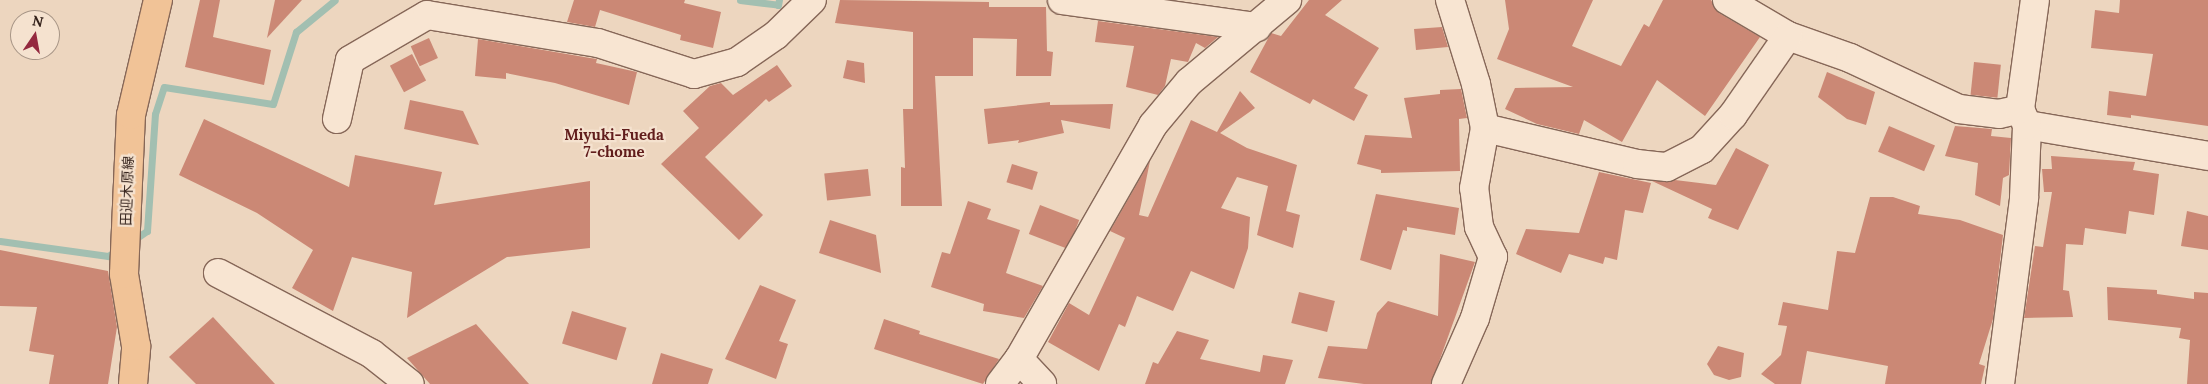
<!DOCTYPE html>
<meta charset="utf-8">
<style>
body{margin:0}
#map{position:relative;width:2208px;height:384px;overflow:hidden;background:#edd6bf;font-family:Lora,"Noto Sans JP",serif}
div>[style]{position:absolute}
[style*='--x']{left:calc(var(--x)*1px);top:calc(var(--y)*1px);width:calc(var(--w)*1px);rotate:calc(var(--a)*1deg)}
.stream>*{height:7px;margin:-3.5px;padding:0 3.5px;transform-origin:3.5px;border-radius:3.5px;background:#a2bfb1}
.building>*{inset:0;background:#cb8875;transform-origin:0 0}
.roads{filter:drop-shadow(1px 0 #866758) drop-shadow(-1px 0 #866758) drop-shadow(0 1px #866758) drop-shadow(0 -1px #866758)}
.minor>*{height:28px;margin:-14px;padding:0 14px;transform-origin:14px;border-radius:14px;background:#f8e5d2}
.major>*{height:28px;margin:-14px;padding:0 14px;transform-origin:14px;border-radius:14px;background:#f1c397}
span{translate:-50% -50%;white-space:nowrap;text-align:center;line-height:1.15;-webkit-text-stroke:4.5px #f5e2cf;paint-order:stroke}
.street-label{font-size:14px;color:#35231c}
.neighbourhood-label{font-size:15px;color:#611d1c;font-weight:700}
.north{position:absolute;left:10px;top:10px;width:50px;height:50px;box-sizing:border-box;background:#f5e2cf;border:1px solid #a89687;border-radius:50%;rotate:12deg;font-size:14px;font-weight:700;line-height:20px;text-align:center;color:#35231c}
.north::after{content:'';display:block;margin:auto;width:18px;height:22px;background:#94293f;clip-path:polygon(50% 0,100% 100%,50% 72%,0 100%)}
</style>
<div id="map">
<div class="stream">
<div style="--x:740;--y:0;--w:38;--a:7"></div>
<div style="--x:778;--y:5;--w:5;--a:-79"></div>
<div style="--x:0;--y:241;--w:109;--a:7.9"></div>
<div style="--x:108;--y:256;--w:13;--a:-32"></div>
<div style="--x:132;--y:241;--w:18;--a:-34"></div>
<div style="--x:147;--y:231;--w:117;--a:-86.1"></div>
<div style="--x:155;--y:114;--w:28;--a:-72"></div>
<div style="--x:164;--y:87;--w:110;--a:8.9"></div>
<div style="--x:273;--y:104;--w:76;--a:-72.3"></div>
<div style="--x:296;--y:32;--w:50;--a:-39.4"></div>
</div>
<div class="building">
<div style="clip-path:polygon(200px 0,220px 0,213px 37px,271px 50px,264px 85px,185px 67px)"></div>
<div style="clip-path:polygon(275px 0,302px 0,267px 38px)"></div>
<div style="clip-path:polygon(574px 0,685px 0,684px 3px,721px 12px,713px 48px,680px 40px,681px 35px,600px 10px,595px 27px,567px 22px)"></div>
<div style="clip-path:polygon(840px 0,989px 2px,989px 7px,1046px 7px,1047px 51px,1053px 52px,1051px 76px,1016px 76px,1017px 39px,973px 38px,973px 76px,935px 76px,942px 206px,901px 206px,901px 167px,905px 168px,903px 109px,913px 109px,913px 32px,835px 23px)"></div>
<div style="clip-path:polygon(1309px 0,1342px 0,1325px 15px,1379px 48px,1354px 88px,1368px 95px,1354px 121px,1313px 99px,1310px 104px,1250px 72px,1271px 33px,1281px 36px)"></div>
<div style="clip-path:polygon(1505px 0,1593px 0,1572px 46px,1621px 66px,1644px 24px,1649px 27px,1663px 0,1711px 0,1719px 13px,1760px 37px,1705px 116px,1657px 80px,1622px 142px,1584px 120px,1579px 134px,1537px 124px,1505px 109px,1515px 88px,1573px 87px,1497px 59px,1509px 29px)"></div>
<div style="clip-path:polygon(2120px 0,2208px 0,2208px 126px,2131px 115px,2131px 118px,2107px 115px,2109px 91px,2146px 96px,2153px 54px,2091px 48px,2095px 10px,2119px 13px)"></div>
<div style="clip-path:polygon(1098px 21px,1218px 37px,1205px 48px,1196px 43px,1188px 62px,1171px 59px,1165px 86px,1158px 95px,1126px 87px,1134px 46px,1095px 42px)"></div>
<div style="clip-path:polygon(1442px 27px,1448px 47px,1416px 50px,1414px 29px)"></div>
<div style="left:429px;top:38px;width:22px;height:20px;rotate:66deg"></div>
<div style="clip-path:polygon(478px 39px,590px 58px,597px 59px,596px 63px,637px 72px,629px 105px,555px 83px,506px 73px,506px 79px,475px 76px)"></div>
<div style="left:412px;top:54px;width:30px;height:25px;rotate:62deg"></div>
<div style="clip-path:polygon(847px 60px,864px 63px,865px 83px,843px 78px)"></div>
<div style="left:1974px;top:62px;width:27px;height:33px;rotate:6deg"></div>
<div style="clip-path:polygon(777px 65px,792px 86px,769px 102px,766px 99px,705px 157px,763px 215px,739px 240px,661px 164px,699px 128px,683px 111px,710px 86px,721px 83px,733px 95px)"></div>
<div style="clip-path:polygon(1827px 72px,1875px 92px,1866px 125px,1847px 119px,1818px 97px)"></div>
<div style="clip-path:polygon(1461px 89px,1467px 118px,1459px 119px,1460px 171px,1381px 173px,1381px 170px,1357px 164px,1365px 135px,1412px 138px,1404px 98px,1440px 94px,1440px 90px)"></div>
<div style="clip-path:polygon(1240px 91px,1255px 108px,1220px 133px,1247px 148px,1297px 165px,1286px 211px,1300px 215px,1293px 248px,1257px 235px,1268px 186px,1237px 177px,1221px 208px,1250px 217px,1248px 248px,1234px 289px,1191px 271px,1173px 311px,1137px 296px,1125px 327px,1119px 324px,1099px 371px,1048px 342px,1069px 303px,1089px 315px,1125px 238px,1110px 231px,1150px 161px,1139px 215px,1148px 217px,1191px 120px,1217px 132px)"></div>
<div style="clip-path:polygon(410px 100px,463px 111px,479px 145px,404px 129px)"></div>
<div style="clip-path:polygon(1050px 102px,1050px 105px,1113px 104px,1110px 129px,1061px 120px,1064px 133px,1018px 143px,1019px 140px,988px 144px,984px 109px)"></div>
<div style="clip-path:polygon(204px 119px,349px 187px,355px 155px,442px 172px,434px 205px,590px 181px,590px 248px,507px 257px,407px 318px,412px 272px,352px 257px,333px 311px,292px 288px,313px 250px,257px 213px,179px 175px)"></div>
<div style="left:1889px;top:126px;width:50px;height:28px;rotate:23deg"></div>
<div style="clip-path:polygon(1955px 126px,1992px 129px,1991px 136px,2011px 138px,2009px 175px,2003px 178px,2000px 206px,1975px 195px,1978px 163px,1945px 156px)"></div>
<div style="clip-path:polygon(1736px 148px,1769px 165px,1738px 230px,1708px 218px,1712px 209px,1652px 181px,1675px 180px,1716px 185px)"></div>
<div style="clip-path:polygon(2051px 156px,2135px 162px,2133px 170px,2159px 174px,2154px 215px,2129px 211px,2126px 234px,2085px 228px,2083px 245px,2066px 244px,2063px 290px,2069px 291px,2073px 317px,2024px 318px,2035px 246px,2043px 247px,2052px 192px,2044px 192px,2042px 169px,2052px 169px)"></div>
<div style="left:1012px;top:164px;width:27px;height:19px;rotate:17deg"></div>
<div style="left:868px;top:169px;width:27px;height:44px;rotate:84deg"></div>
<div style="clip-path:polygon(1599px 172px,1651px 183px,1643px 213px,1625px 210px,1617px 260px,1605px 257px,1603px 264px,1569px 254px,1561px 273px,1516px 254px,1526px 229px,1579px 233px)"></div>
<div style="clip-path:polygon(1376px 194px,1459px 208px,1455px 235px,1407px 227px,1407px 231px,1403px 230px,1391px 270px,1360px 260px)"></div>
<div style="clip-path:polygon(1870px 197px,1893px 197px,1920px 206px,1918px 214px,1960px 220px,2003px 235px,1993px 319px,1979px 364px,1985px 366px,1981px 384px,1885px 384px,1888px 366px,1807px 351px,1801px 384px,1775px 384px,1761px 374px,1781px 355px,1787px 326px,1778px 325px,1783px 302px,1828px 310px,1837px 251px,1855px 253px)"></div>
<div style="clip-path:polygon(968px 201px,991px 209px,987px 219px,1020px 230px,1006px 273px,1043px 286px,1024px 318px,983px 311px,984px 304px,931px 287px,942px 252px,950px 254px)"></div>
<div style="left:1040px;top:205px;width:42px;height:31px;rotate:21deg"></div>
<div style="clip-path:polygon(2187px 211px,2208px 216px,2208px 250px,2181px 246px)"></div>
<div style="clip-path:polygon(830px 220px,876px 235px,881px 273px,819px 253px)"></div>
<div style="clip-path:polygon(0 250px,108px 271px,117px 327px,108px 384px,49px 384px,54px 355px,29px 351px,37px 307px,0 306px)"></div>
<div style="clip-path:polygon(1440px 254px,1475px 262px,1431px 384px,1364px 384px,1318px 378px,1328px 346px,1367px 349px,1377px 313px,1388px 301px,1438px 316px)"></div>
<div style="clip-path:polygon(760px 285px,796px 300px,779px 341px,788px 344px,776px 379px,725px 359px)"></div>
<div style="clip-path:polygon(2107px 287px,2157px 290px,2157px 294px,2194px 299px,2194px 292px,2208px 293px,2208px 384px,2187px 384px,2190px 340px,2179px 338px,2181px 328px,2108px 320px)"></div>
<div style="left:1299px;top:292px;width:37px;height:32px;rotate:14deg"></div>
<div style="left:572px;top:311px;width:57px;height:34px;rotate:17deg"></div>
<div style="clip-path:polygon(213px 317px,275px 384px,196px 384px,169px 357px)"></div>
<div style="clip-path:polygon(884px 319px,920px 331px,919px 334px,999px 359px,983px 384px,874px 349px)"></div>
<div style="clip-path:polygon(476px 324px,529px 384px,430px 384px,407px 358px)"></div>
<div style="clip-path:polygon(1177px 331px,1209px 340px,1200px 359px,1260px 372px,1263px 355px,1293px 360px,1285px 384px,1145px 384px,1153px 362px,1158px 364px)"></div>
<div style="clip-path:polygon(1718px 346px,1744px 353px,1741px 377px,1729px 380px,1714px 375px,1707px 364px)"></div>
<div style="clip-path:polygon(661px 353px,713px 369px,708px 384px,652px 384px)"></div>
</div>
<div class="roads">
<div class="minor">
<div style="--x:1062;--y:0;--w:197;--a:7.9"></div>
<div style="--x:1727;--y:0;--w:71;--a:30.5"></div>
<div style="--x:1788;--y:36;--w:66;--a:19.5"></div>
<div style="--x:1850;--y:58;--w:120;--a:25.1"></div>
<div style="--x:1959;--y:109;--w:40;--a:7.1"></div>
<div style="--x:1999;--y:114;--w:22;--a:-13"></div>
<div style="--x:337;--y:119;--w:60;--a:-77.6"></div>
<div style="--x:350;--y:60;--w:89;--a:-30.3"></div>
<div style="--x:427;--y:15;--w:173;--a:9.3"></div>
<div style="--x:598;--y:43;--w:101;--a:17.9"></div>
<div style="--x:694;--y:74;--w:45;--a:-15.6"></div>
<div style="--x:737;--y:62;--w:47;--a:-34.7"></div>
<div style="--x:776;--y:35;--w:50;--a:-44.2"></div>
<div style="--x:2027;--y:125;--w:184;--a:9.7"></div>
<div style="--x:1485;--y:128;--w:156;--a:13.3"></div>
<div style="--x:1637;--y:164;--w:30;--a:6"></div>
<div style="--x:1667;--y:167;--w:39;--a:-27"></div>
<div style="--x:1702;--y:149;--w:46;--a:-47.6"></div>
<div style="--x:1733;--y:115;--w:96;--a:-55.2"></div>
<div style="--x:218;--y:273;--w:174;--a:27.7"></div>
<div style="--x:372;--y:354;--w:48;--a:38.3"></div>
<div style="--x:1019;--y:359;--w:34;--a:47"></div>
<div style="--x:1000;--y:384;--w:31;--a:-53"></div>
<div style="--x:1019;--y:359;--w:270;--a:-60.2"></div>
<div style="--x:1153;--y:125;--w:56;--a:-50.1"></div>
<div style="--x:1189;--y:82;--w:128;--a:-39.9"></div>
<div style="--x:1446;--y:384;--w:72;--a:-66.3"></div>
<div style="--x:1475;--y:318;--w:64;--a:-73.6"></div>
<div style="--x:1493;--y:257;--w:33;--a:-115"></div>
<div style="--x:1479;--y:227;--w:39;--a:-97"></div>
<div style="--x:1474;--y:188;--w:61;--a:-79.6"></div>
<div style="--x:1485;--y:128;--w:45;--a:-101.6"></div>
<div style="--x:1476;--y:84;--w:88;--a:-107.2"></div>
<div style="--x:2000;--y:384;--w:188;--a:-82.6"></div>
<div style="--x:2024;--y:198;--w:73;--a:-87.6"></div>
<div style="--x:2027;--y:125;--w:17;--a:-114"></div>
<div style="--x:2020;--y:109;--w:110;--a:-82.2"></div>
</div>
<div class="major">
<div style="--x:133;--y:384;--w:38;--a:-85"></div>
<div style="--x:136;--y:346;--w:73;--a:-99.5"></div>
<div style="--x:124;--y:274;--w:159;--a:-87.5"></div>
<div style="--x:131;--y:115;--w:118;--a:-76.8"></div>
</div>
</div>
<div class="street-label">
<span style="left:127px;top:191px;rotate:-88deg">田迎木原線</span>
</div>
<div class="neighbourhood-label">
<span style="left:614px;top:143px">Miyuki-Fueda<br>7-chome</span>
</div>
<div class="north">N</div>
</div>
